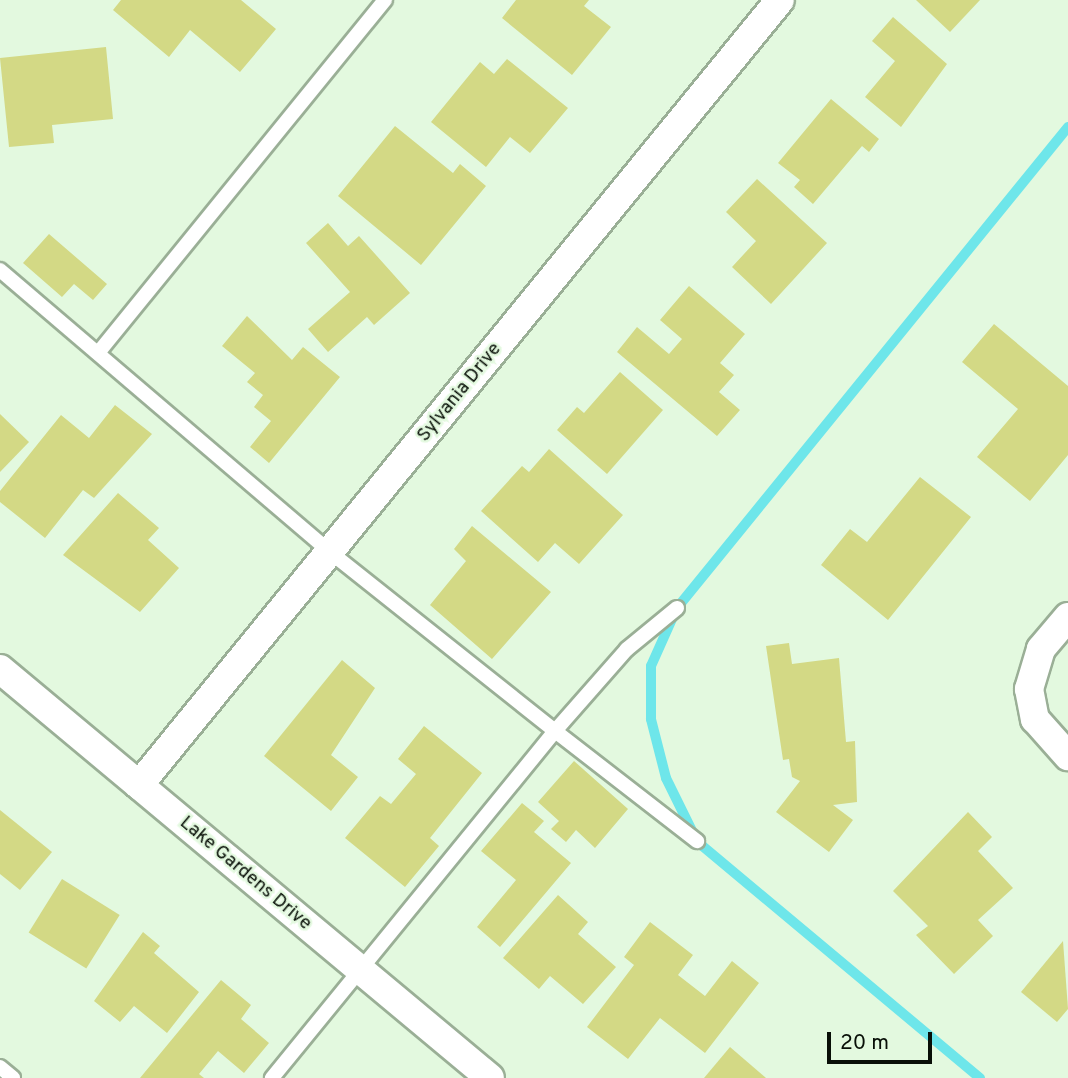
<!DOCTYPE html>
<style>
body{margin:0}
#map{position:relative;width:1068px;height:1078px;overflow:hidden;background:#e3f9df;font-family:Overpass,sans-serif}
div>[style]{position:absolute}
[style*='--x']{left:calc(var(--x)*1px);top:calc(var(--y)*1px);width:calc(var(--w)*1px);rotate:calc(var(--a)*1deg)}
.stream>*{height:10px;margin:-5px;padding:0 5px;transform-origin:5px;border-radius:5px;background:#6ee6ea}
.building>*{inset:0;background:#d3d985;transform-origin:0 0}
.roads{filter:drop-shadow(2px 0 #9aaf96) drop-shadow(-2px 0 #9aaf96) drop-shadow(0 2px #9aaf96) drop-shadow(0 -2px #9aaf96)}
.service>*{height:14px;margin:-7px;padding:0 7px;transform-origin:7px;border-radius:7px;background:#fff}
.minor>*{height:28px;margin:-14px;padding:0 14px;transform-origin:14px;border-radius:14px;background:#fff}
span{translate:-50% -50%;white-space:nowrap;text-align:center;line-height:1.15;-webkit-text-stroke:5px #e3f9df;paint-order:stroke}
.street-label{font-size:19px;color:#080f07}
.scale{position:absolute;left:827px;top:1032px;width:105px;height:32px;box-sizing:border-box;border:4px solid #080f07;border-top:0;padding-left:9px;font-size:21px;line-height:24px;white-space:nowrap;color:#080f07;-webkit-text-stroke:5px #e3f9df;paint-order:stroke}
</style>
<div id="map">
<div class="stream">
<div style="--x:980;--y:1078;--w:369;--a:-140.1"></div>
<div style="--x:697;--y:841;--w:70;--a:-116.2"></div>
<div style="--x:666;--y:778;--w:61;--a:-104.3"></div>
<div style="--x:651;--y:719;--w:53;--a:-90"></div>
<div style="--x:651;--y:666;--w:64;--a:-65.9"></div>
<div style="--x:677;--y:608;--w:620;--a:-50.89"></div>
</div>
<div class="building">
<div style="clip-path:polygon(121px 0,241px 0,276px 29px,240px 72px,190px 30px,169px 57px,113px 10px)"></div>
<div style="clip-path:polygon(516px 0,589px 0,584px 6px,611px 27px,572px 75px,502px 18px)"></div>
<div style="clip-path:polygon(916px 0,980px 0,950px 32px)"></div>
<div style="clip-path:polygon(893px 17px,947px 64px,901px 127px,865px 97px,895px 61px,872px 41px)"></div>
<div style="clip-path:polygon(106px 47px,113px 119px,52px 125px,54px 143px,9px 147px,0 58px)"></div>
<div style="clip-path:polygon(507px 59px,568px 108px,530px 153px,510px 137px,486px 167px,431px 122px,480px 62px,494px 74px)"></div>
<div style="clip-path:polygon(831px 99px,879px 139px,869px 152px,862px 146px,813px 204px,794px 187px,800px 180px,778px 163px)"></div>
<div style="clip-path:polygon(395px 126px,453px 173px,460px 164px,486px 186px,421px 265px,338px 196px)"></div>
<div style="clip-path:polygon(757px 179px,827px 243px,771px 304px,732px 267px,756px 241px,726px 212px)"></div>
<div style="clip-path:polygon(328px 223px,348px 246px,359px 236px,410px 293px,374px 325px,367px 317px,328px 352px,308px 329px,350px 292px,306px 243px)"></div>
<div style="clip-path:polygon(49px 234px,107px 284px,93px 300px,74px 284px,62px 297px,23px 263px)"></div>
<div style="clip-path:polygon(689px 286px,745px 334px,720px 363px,734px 375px,719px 392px,740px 410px,717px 436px,617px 352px,637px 327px,669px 354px,682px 339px,660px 320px)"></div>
<div style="clip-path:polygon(247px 316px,292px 360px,303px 347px,340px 377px,269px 463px,250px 447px,271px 421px,254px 407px,263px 395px,247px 382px,255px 373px,222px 346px)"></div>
<div style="clip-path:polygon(994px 324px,1068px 386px,1068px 455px,1030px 501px,977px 457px,1018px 409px,962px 362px)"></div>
<div style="clip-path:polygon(620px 372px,663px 410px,607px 474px,557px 430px,577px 407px,584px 413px)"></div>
<div style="clip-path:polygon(115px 405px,152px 434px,94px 498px,83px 490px,45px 538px,0 502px,0 491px,61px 415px,89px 438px)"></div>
<div style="clip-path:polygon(0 414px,29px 442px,0 472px)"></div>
<div style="clip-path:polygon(549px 449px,623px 515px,579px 564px,555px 543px,538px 562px,481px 511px,522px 466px,529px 472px)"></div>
<div style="clip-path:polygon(920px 477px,971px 517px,888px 620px,821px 565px,850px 529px,867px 542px)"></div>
<div style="clip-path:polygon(118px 493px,159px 528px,148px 540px,179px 568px,140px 612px,63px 555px)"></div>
<div style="clip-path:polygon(472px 526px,551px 592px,492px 659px,430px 605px,466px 561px,454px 549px)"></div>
<div style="clip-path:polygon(789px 643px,792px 664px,839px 658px,846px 742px,855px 741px,857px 802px,833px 805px,853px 820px,829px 852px,776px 812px,800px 781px,792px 777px,789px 759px,783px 760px,766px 646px)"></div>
<div style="clip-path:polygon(342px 660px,375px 688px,331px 755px,358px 777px,331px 811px,264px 756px)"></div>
<div style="clip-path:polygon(424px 726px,482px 773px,430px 838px,439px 846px,405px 887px,345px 838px,380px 796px,391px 804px,416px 774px,398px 759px)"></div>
<div style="clip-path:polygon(574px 761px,628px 809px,595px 848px,576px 830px,566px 842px,551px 829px,559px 821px,538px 802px)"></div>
<div style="clip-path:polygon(522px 803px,544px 821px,534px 832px,571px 863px,500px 947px,477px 927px,516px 880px,481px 851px)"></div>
<div style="clip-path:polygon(0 810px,52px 852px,20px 890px,0 874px)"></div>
<div style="clip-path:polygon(968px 812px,992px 837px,978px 851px,1013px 888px,978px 920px,993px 936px,954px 974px,916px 935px,928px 926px,893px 891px)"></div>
<div style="left:62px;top:879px;width:68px;height:63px;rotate:32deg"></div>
<div style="clip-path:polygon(558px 895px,588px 922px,578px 934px,616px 967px,583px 1004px,550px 976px,539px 989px,503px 958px)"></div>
<div style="clip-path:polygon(650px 922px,693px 955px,678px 975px,705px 996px,732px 961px,759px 983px,705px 1053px,660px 1018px,628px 1059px,587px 1027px,634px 965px,624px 957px)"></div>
<div style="clip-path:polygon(143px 932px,160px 946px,154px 953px,199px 992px,167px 1033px,134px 1006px,120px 1022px,94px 1001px)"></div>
<div style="clip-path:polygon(1063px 941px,1068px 1009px,1057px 1022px,1021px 992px)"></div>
<div style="clip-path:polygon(221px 980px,251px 1005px,241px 1019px,269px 1043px,244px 1073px,218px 1051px,199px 1074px,204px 1078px,140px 1078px)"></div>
<div style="clip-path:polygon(730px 1047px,766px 1078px,704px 1078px)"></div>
</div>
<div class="roads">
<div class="service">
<div style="--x:0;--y:270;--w:434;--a:40.5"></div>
<div style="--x:330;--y:552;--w:288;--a:38.5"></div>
<div style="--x:555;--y:731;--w:448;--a:129.2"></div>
<div style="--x:98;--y:353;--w:455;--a:-50.9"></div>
<div style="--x:677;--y:608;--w:65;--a:140.6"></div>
<div style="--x:627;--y:649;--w:109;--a:131.3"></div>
<div style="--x:555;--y:731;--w:180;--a:37.8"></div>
<div style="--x:0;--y:1067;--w:17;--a:40"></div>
</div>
<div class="minor">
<div style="--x:1068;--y:617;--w:42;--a:130.2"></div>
<div style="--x:1041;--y:649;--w:42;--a:106.7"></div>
<div style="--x:1029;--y:689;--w:31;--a:79"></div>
<div style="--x:1035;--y:719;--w:50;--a:48.3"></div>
<div style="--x:0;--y:669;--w:638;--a:39.85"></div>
<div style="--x:139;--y:785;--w:1013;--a:-50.77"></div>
</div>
</div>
<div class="street-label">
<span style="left:460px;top:393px;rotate:-51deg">Sylvania Drive</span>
<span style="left:245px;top:874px;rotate:40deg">Lake Gardens Drive</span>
</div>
<div class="scale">20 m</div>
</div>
